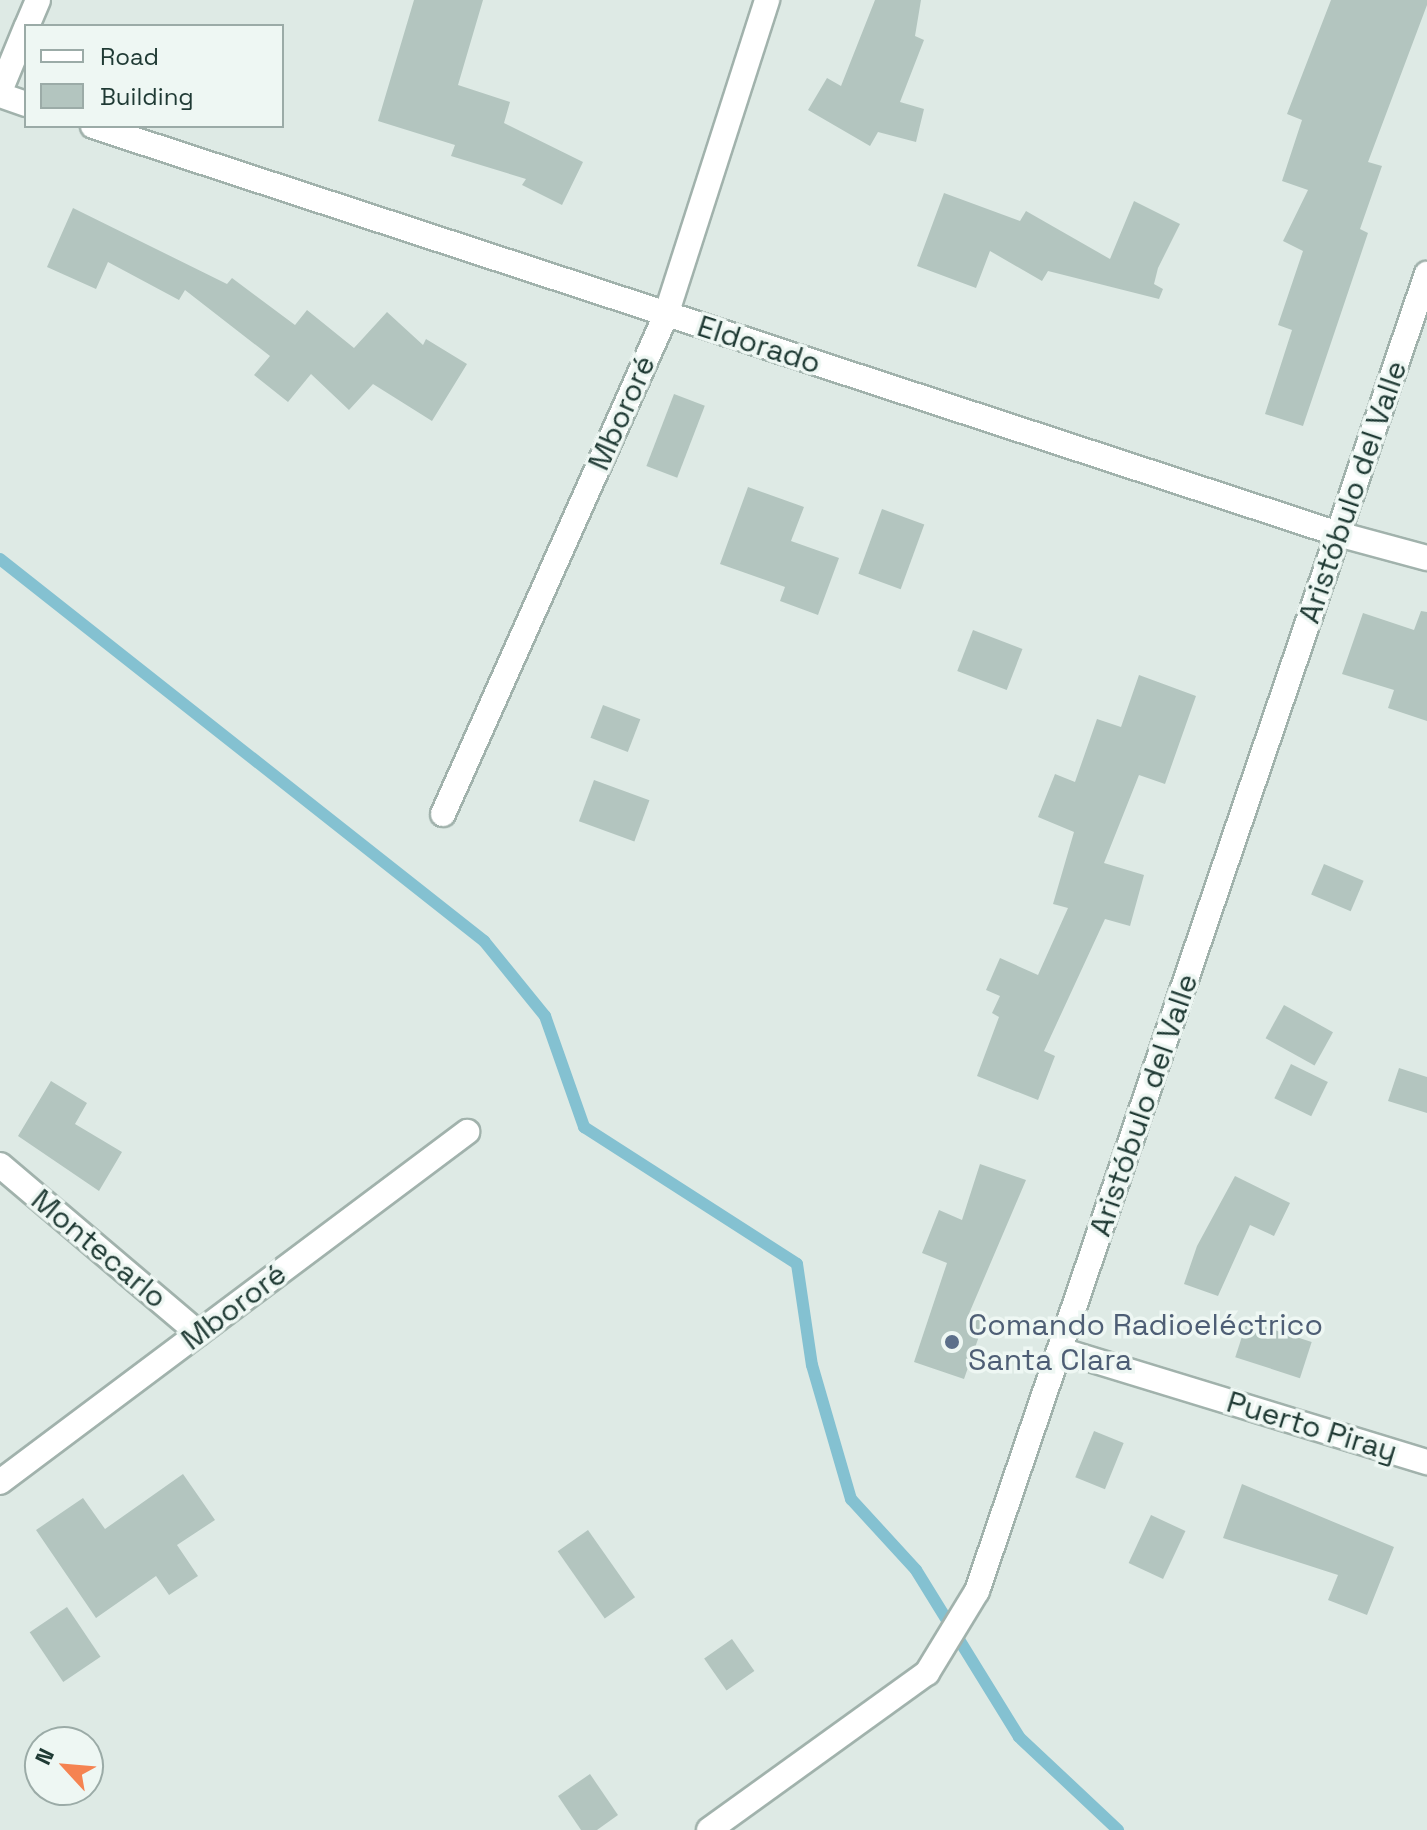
<!DOCTYPE html>
<meta charset="utf-8">
<style>
body{margin:0}
#map{position:relative;width:1427px;height:1830px;overflow:hidden;background:#deeae5;font-family:"Space Grotesk",sans-serif}
div>[style]{position:absolute}
[style*='--x']{left:calc(var(--x)*1px);top:calc(var(--y)*1px);width:calc(var(--w)*1px);rotate:calc(var(--a)*1deg)}
.stream>*{height:12px;margin:-6px;padding:0 6px;transform-origin:6px;border-radius:6px;background:#84c1d1}
.building>*{inset:0;background:#b3c5bf;transform-origin:0 0}
.roads{filter:drop-shadow(2px 0 #a1b2ac) drop-shadow(-2px 0 #a1b2ac) drop-shadow(0 2px #a1b2ac) drop-shadow(0 -2px #a1b2ac)}
.minor>*{height:24px;margin:-12px;padding:0 12px;transform-origin:12px;border-radius:12px;background:#fff}
.dots>*{width:22px;height:22px;translate:-50% -50%;box-sizing:border-box;border:4px solid #eef7f3;border-radius:50%}
span{translate:-50% -50%;white-space:nowrap;text-align:center;line-height:1.15;-webkit-text-stroke:7px #eef7f3;paint-order:stroke}
.street-label{font-size:30px;color:#1f3a34}
.service-label{font-size:30px;color:#4e5e75}
.left{translate:0 -50%;text-align:left}
.legend{position:absolute;left:24px;top:24px;width:260px;height:104px;box-sizing:border-box;background:#eef7f3;border:2px solid #9baba7;margin:0;padding:10px 14px;list-style:none;font-size:24px;color:#1f3a34}
.legend li{display:flex;align-items:center;gap:16px;height:40px}
.legend b{width:40px;border:2px solid #9baba7}
.north{position:absolute;left:24px;top:1726px;width:80px;height:80px;box-sizing:border-box;background:#eef7f3;border:2px solid #9baba7;border-radius:50%;rotate:296deg;font-size:22px;font-weight:700;line-height:32px;text-align:center;color:#1f3a34}
.north::after{content:'';display:block;margin:auto;width:28px;height:36px;background:#f58351;clip-path:polygon(50% 0,100% 100%,50% 72%,0 100%)}
</style>
<div id="map">
<div class="stream">
<div style="--x:0;--y:559;--w:617;--a:38.28"></div>
<div style="--x:484;--y:941;--w:97;--a:50.9"></div>
<div style="--x:545;--y:1016;--w:118;--a:70.6"></div>
<div style="--x:584;--y:1127;--w:253;--a:32.7"></div>
<div style="--x:797;--y:1264;--w:102;--a:81.6"></div>
<div style="--x:812;--y:1365;--w:140;--a:73.8"></div>
<div style="--x:851;--y:1499;--w:96;--a:47.5"></div>
<div style="--x:916;--y:1570;--w:196;--a:58.3"></div>
<div style="--x:1019;--y:1737;--w:136;--a:43.2"></div>
</div>
<div class="building">
<div style="clip-path:polygon(414px 0,483px 0,458px 85px,510px 102px,504px 123px,583px 162px,562px 205px,522px 185px,526px 179px,451px 156px,455px 145px,378px 121px)"></div>
<div style="clip-path:polygon(875px 0,921px 0,915px 36px,924px 40px,900px 102px,924px 109px,916px 142px,878px 132px,870px 146px,808px 110px,827px 78px,841px 86px)"></div>
<div style="clip-path:polygon(1331px 0,1427px 0,1427px 5px,1368px 162px,1382px 166px,1360px 229px,1368px 233px,1303px 426px,1265px 414px,1292px 330px,1278px 325px,1303px 251px,1283px 241px,1308px 190px,1282px 181px,1302px 120px,1287px 114px)"></div>
<div style="clip-path:polygon(944px 193px,1020px 221px,1026px 211px,1110px 259px,1134px 201px,1180px 224px,1158px 268px,1154px 284px,1163px 289px,1159px 299px,1048px 271px,1042px 281px,990px 251px,976px 288px,917px 266px)"></div>
<div style="clip-path:polygon(73px 208px,227px 284px,232px 278px,295px 325px,307px 310px,354px 348px,387px 312px,423px 345px,426px 339px,467px 364px,432px 421px,373px 384px,349px 410px,311px 374px,288px 402px,254px 375px,270px 356px,185px 290px,179px 300px,108px 262px,96px 289px,47px 267px)"></div>
<div style="left:674px;top:394px;width:33px;height:77px;rotate:21deg"></div>
<div style="clip-path:polygon(748px 487px,804px 507px,791px 541px,839px 558px,818px 615px,780px 601px,785px 587px,720px 564px)"></div>
<div style="left:882px;top:509px;width:45px;height:69px;rotate:20deg"></div>
<div style="clip-path:polygon(1421px 611px,1427px 612px,1427px 721px,1388px 708px,1394px 690px,1342px 674px,1363px 613px,1414px 630px)"></div>
<div style="left:973px;top:630px;width:53px;height:44px;rotate:21deg"></div>
<div style="clip-path:polygon(1139px 675px,1196px 696px,1165px 784px,1139px 775px,1104px 863px,1144px 875px,1130px 926px,1105px 919px,1044px 1051px,1055px 1056px,1038px 1100px,977px 1076px,999px 1017px,992px 1013px,1000px 996px,986px 990px,1000px 958px,1038px 975px,1068px 908px,1053px 904px,1074px 832px,1038px 817px,1055px 774px,1075px 782px,1097px 719px,1121px 727px)"></div>
<div style="left:603px;top:705px;width:40px;height:35px;rotate:21deg"></div>
<div style="left:594px;top:780px;width:59px;height:44px;rotate:20deg"></div>
<div style="left:1324px;top:864px;width:43px;height:33px;rotate:23deg"></div>
<div style="left:1284px;top:1005px;width:56px;height:38px;rotate:29deg"></div>
<div style="left:1291px;top:1064px;width:41px;height:38px;rotate:26deg"></div>
<div style="clip-path:polygon(1399px 1068px,1427px 1077px,1427px 1113px,1388px 1101px)"></div>
<div style="clip-path:polygon(51px 1081px,87px 1103px,75px 1124px,122px 1152px,99px 1191px,18px 1136px)"></div>
<div style="clip-path:polygon(980px 1164px,1026px 1180px,968px 1316px,984px 1322px,964px 1379px,914px 1362px,947px 1263px,922px 1253px,939px 1210px,962px 1220px)"></div>
<div style="clip-path:polygon(1235px 1176px,1290px 1203px,1274px 1236px,1250px 1225px,1218px 1296px,1184px 1284px,1197px 1246px)"></div>
<div style="left:1247px;top:1321px;width:68px;height:38px;rotate:18deg"></div>
<div style="left:1094px;top:1431px;width:32px;height:50px;rotate:22deg"></div>
<div style="clip-path:polygon(183px 1474px,215px 1520px,177px 1545px,198px 1576px,169px 1595px,156px 1576px,96px 1618px,36px 1530px,83px 1498px,105px 1529px)"></div>
<div style="clip-path:polygon(1242px 1484px,1394px 1547px,1367px 1615px,1328px 1600px,1338px 1575px,1223px 1538px)"></div>
<div style="left:1151px;top:1515px;width:38px;height:53px;rotate:25deg"></div>
<div style="left:588px;top:1530px;width:82px;height:37px;rotate:55deg"></div>
<div style="left:67px;top:1607px;width:60px;height:45px;rotate:56deg"></div>
<div style="left:732px;top:1639px;width:39px;height:34px;rotate:55deg"></div>
<div style="clip-path:polygon(590px 1774px,618px 1815px,597px 1830px,581px 1830px,558px 1796px)"></div>
</div>
<div class="roads">
<div class="minor">
<div style="--x:27;--y:26;--w:28;--a:-67"></div>
<div style="--x:0;--y:91;--w:68;--a:-67.6"></div>
<div style="--x:0;--y:95;--w:28;--a:19"></div>
<div style="--x:93;--y:126;--w:1310;--a:18.14"></div>
<div style="--x:1338;--y:534;--w:92;--a:15.1"></div>
<div style="--x:443;--y:814;--w:547;--a:-65.92"></div>
<div style="--x:666;--y:315;--w:331;--a:-72.2"></div>
<div style="--x:0;--y:1165;--w:260;--a:40.3"></div>
<div style="--x:1060;--y:1350;--w:384;--a:17"></div>
<div style="--x:0;--y:1482;--w:584;--a:-36.85"></div>
<div style="--x:709;--y:1830;--w:269;--a:-35.8"></div>
<div style="--x:927;--y:1673;--w:96;--a:-58.6"></div>
<div style="--x:977;--y:1591;--w:1392;--a:-71.14"></div>
</div>
</div>
<div class="dots">
<div style="left:952px;top:1342px;background:#5c6f8a"></div>
</div>
<div class="street-label">
<span style="left:759px;top:345px;rotate:18deg">Eldorado</span>
<span style="left:622px;top:413px;rotate:-66deg">Mbororé</span>
<span style="left:1353px;top:492px;rotate:-71deg">Aristóbulo del Valle</span>
<span style="left:1144px;top:1105px;rotate:-71deg">Aristóbulo del Valle</span>
<span style="left:99px;top:1249px;rotate:40deg">Montecarlo</span>
<span style="left:234px;top:1307px;rotate:-37deg">Mbororé</span>
<span style="left:1312px;top:1427px;rotate:17deg">Puerto Piray</span>
</div>
<div class="service-label">
<span class="left" style="left:968px;top:1342px">Comando Radioeléctrico<br>Santa Clara</span>
</div>
<ul class="legend">
<li><b style="height:10px;background:#fff"></b>Road</li>
<li><b style="height:22px;background:#b3c5bf"></b>Building</li>
</ul>
<div class="north">N</div>
</div>
